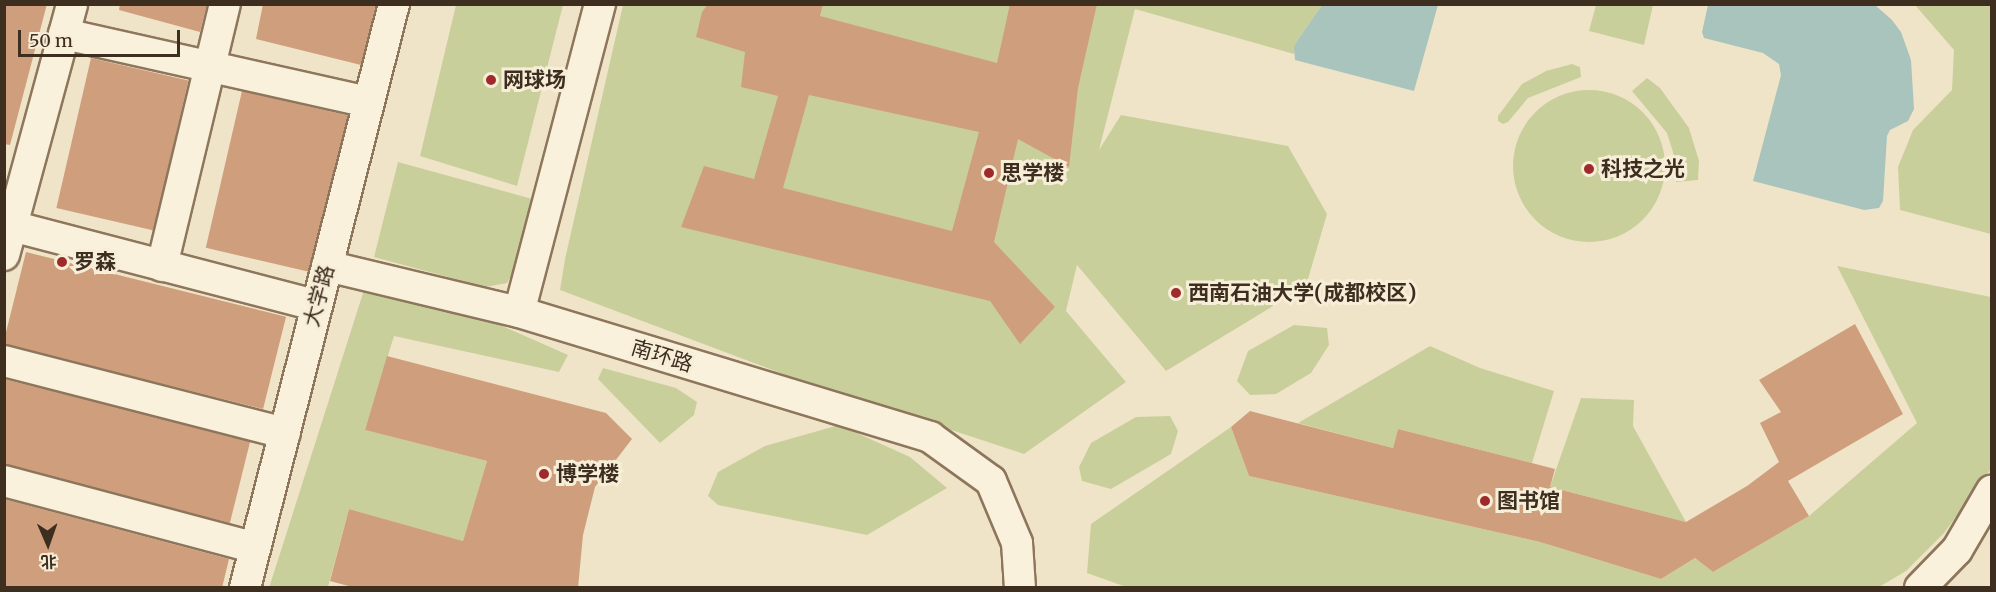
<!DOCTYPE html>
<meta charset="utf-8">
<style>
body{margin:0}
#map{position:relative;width:1996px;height:592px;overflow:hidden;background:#f0e4c8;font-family:Merriweather,"Noto Sans SC",serif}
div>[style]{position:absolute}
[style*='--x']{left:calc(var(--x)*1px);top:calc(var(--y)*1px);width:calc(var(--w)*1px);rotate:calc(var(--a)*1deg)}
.green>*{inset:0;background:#c9cf9b}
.round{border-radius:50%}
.water>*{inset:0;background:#a9c4bc}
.building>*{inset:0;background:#cf9f7d;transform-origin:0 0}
.roads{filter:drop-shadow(2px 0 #8d765c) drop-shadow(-2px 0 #8d765c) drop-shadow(0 2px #8d765c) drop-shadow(0 -2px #8d765c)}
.minor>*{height:30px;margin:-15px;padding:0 15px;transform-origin:15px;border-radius:15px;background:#faf1dc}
.dots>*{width:16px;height:16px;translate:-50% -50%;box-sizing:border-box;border:3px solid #f7eed8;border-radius:50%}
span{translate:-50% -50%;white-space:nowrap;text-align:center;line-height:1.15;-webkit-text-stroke:6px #f7eed8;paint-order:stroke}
.poi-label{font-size:21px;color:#3d2e20;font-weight:700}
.left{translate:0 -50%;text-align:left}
.street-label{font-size:21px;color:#3d2e20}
.frame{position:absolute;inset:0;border:6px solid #3d2e20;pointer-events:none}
.north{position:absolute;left:18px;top:514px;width:60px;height:60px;-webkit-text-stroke:4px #f7eed8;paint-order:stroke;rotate:178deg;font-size:16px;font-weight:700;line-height:24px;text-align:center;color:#3d2e20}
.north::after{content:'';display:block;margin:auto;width:21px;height:27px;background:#3d2e20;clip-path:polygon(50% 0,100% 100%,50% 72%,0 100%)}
.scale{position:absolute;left:18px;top:30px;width:162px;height:27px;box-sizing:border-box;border:3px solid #3d2e20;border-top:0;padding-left:8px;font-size:18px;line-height:21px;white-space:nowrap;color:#3d2e20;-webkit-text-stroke:4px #f7eed8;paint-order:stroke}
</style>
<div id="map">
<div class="green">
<div style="clip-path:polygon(456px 5px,563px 5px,517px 186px,420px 156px)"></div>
<div style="clip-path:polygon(623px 5px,1322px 5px,1297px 41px,1294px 54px,1135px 9px,1099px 150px,1121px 115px,1288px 146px,1327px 214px,1306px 286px,1166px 371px,1077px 265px,1066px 311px,1126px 382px,1024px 454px,791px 377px,560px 290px,565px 259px)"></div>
<div style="clip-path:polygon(1596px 5px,1653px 5px,1644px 45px,1589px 31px)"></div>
<div style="clip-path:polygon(1915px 5px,1991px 5px,1991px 234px,1900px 210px,1898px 167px,1913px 130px,1952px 90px,1954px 50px)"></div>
<div style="clip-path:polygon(1572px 64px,1580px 67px,1581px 77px,1528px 98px,1508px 122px,1503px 124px,1498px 121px,1498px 116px,1522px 84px,1546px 71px)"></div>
<div style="clip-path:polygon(1647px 78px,1660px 88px,1689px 128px,1699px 161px,1698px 180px,1676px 182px,1676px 162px,1667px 133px,1632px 91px)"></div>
<div class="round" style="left:1513px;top:90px;width:152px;height:152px"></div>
<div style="clip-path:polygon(398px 162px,536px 200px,518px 265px,507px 283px,485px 287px,374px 257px)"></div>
<div style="clip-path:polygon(1837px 266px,1991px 297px,1991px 469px,1944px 533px,1906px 571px,1879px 587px,1129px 588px,1087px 573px,1091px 524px,1231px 427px,1249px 476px,1540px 542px,1661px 579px,1695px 558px,1713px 572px,1809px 516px,1917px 423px)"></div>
<div style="clip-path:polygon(371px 268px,568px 355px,559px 372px,394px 336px,365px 430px,487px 461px,463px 541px,349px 509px,328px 587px,269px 588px)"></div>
<div style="clip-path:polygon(1294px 325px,1327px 328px,1329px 345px,1311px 373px,1276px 394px,1250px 395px,1237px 381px,1248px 351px)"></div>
<div style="clip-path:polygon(1430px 346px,1480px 368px,1554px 391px,1532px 463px,1398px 429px,1393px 448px,1298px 423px)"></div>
<div style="clip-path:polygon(603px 368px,676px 388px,697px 402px,694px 415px,660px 443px,598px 379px)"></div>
<div style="clip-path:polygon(1581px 398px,1634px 400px,1633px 426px,1686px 522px,1550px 487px)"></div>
<div style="clip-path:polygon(1170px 416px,1178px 431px,1171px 454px,1111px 489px,1082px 481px,1079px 467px,1091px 443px,1136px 417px)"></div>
<div style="clip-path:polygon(839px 425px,910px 457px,947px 488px,867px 535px,718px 505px,708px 496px,718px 472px,765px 446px)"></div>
</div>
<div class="water">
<div style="clip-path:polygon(1322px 5px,1438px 5px,1414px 91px,1295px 60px,1294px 47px,1297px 41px)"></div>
<div style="clip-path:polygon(1708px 5px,1875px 5px,1892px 20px,1901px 32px,1911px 60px,1914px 109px,1908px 121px,1890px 130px,1887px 136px,1883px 201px,1879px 208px,1864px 210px,1753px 181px,1781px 75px,1779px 64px,1763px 53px,1704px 38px,1702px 32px)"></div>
</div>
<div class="building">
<div style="clip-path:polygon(4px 4px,47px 4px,10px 145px,4px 144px)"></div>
<div style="clip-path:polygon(120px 4px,207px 4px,200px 32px,119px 10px)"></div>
<div style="clip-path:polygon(263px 4px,376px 4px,361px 65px,256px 39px)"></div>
<div style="clip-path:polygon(evenodd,708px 4px,823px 4px,820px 16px,997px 63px,1010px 4px,1097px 4px,1078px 88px,1069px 167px,1018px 139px,994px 242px,1055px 307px,1020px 344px,990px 301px,681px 227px,704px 166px,754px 179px,778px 96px,741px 87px,745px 52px,696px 37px,702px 12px,708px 4px,809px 95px,979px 132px,952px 231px,783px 188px,809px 95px)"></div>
<div style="left:91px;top:58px;width:100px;height:154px;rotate:13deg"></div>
<div style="left:242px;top:91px;width:109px;height:161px;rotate:13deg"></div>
<div style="left:26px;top:252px;width:268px;height:95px;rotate:14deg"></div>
<div style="clip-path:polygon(1855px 324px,1903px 414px,1788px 481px,1809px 516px,1713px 572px,1695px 558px,1661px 579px,1540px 542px,1249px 476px,1231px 427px,1250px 411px,1393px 448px,1398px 429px,1555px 469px,1550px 487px,1686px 522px,1747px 486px,1779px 462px,1760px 423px,1781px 412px,1759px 380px)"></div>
<div style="clip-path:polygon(387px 356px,606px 413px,632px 439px,595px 487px,583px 535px,578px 588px,356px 588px,330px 581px,349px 509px,463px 541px,487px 461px,365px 430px)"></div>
<div style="left:4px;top:379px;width:254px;height:85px;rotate:14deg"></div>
<div style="clip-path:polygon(4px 499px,229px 559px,222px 588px,4px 588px)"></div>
</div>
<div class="roads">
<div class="minor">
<div style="--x:600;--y:4;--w:318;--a:104.7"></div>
<div style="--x:519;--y:312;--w:430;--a:16.9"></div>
<div style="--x:930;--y:437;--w:75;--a:35.8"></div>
<div style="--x:991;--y:481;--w:67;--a:67.2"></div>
<div style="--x:1017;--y:543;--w:45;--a:86.2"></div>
<div style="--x:64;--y:34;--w:312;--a:12.6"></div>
<div style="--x:4;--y:224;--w:322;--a:14.6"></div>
<div style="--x:4;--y:255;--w:260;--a:-74.8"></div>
<div style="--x:162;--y:266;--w:269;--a:-76.5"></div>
<div style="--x:327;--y:266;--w:197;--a:13.5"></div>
<div style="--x:4;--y:361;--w:290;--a:14.4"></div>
<div style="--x:4;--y:481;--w:260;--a:14.9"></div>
<div style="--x:245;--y:588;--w:603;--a:-75.69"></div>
<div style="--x:1920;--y:588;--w:53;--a:-45.8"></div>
<div style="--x:1957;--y:550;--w:69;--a:-59.7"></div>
</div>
</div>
<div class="dots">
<div style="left:491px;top:80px;background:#9e2a2b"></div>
<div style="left:1589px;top:169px;background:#9e2a2b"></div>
<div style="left:989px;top:173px;background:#9e2a2b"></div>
<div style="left:62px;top:262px;background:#9e2a2b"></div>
<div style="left:1176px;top:293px;background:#9e2a2b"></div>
<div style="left:544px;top:474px;background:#9e2a2b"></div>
<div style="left:1485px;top:501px;background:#9e2a2b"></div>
</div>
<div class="poi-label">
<span class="left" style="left:503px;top:80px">网球场</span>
<span class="left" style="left:1601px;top:169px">科技之光</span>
<span class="left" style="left:1001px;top:173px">思学楼</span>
<span class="left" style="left:74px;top:262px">罗森</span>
<span class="left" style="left:1188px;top:293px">西南石油大学(成都校区)</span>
<span class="left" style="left:556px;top:474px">博学楼</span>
<span class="left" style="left:1497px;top:501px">图书馆</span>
</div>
<div class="street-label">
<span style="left:319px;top:296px;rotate:-75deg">大学路</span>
<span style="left:662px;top:356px;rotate:17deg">南环路</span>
</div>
<div class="frame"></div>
<div class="north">北</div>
<div class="scale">50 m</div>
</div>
